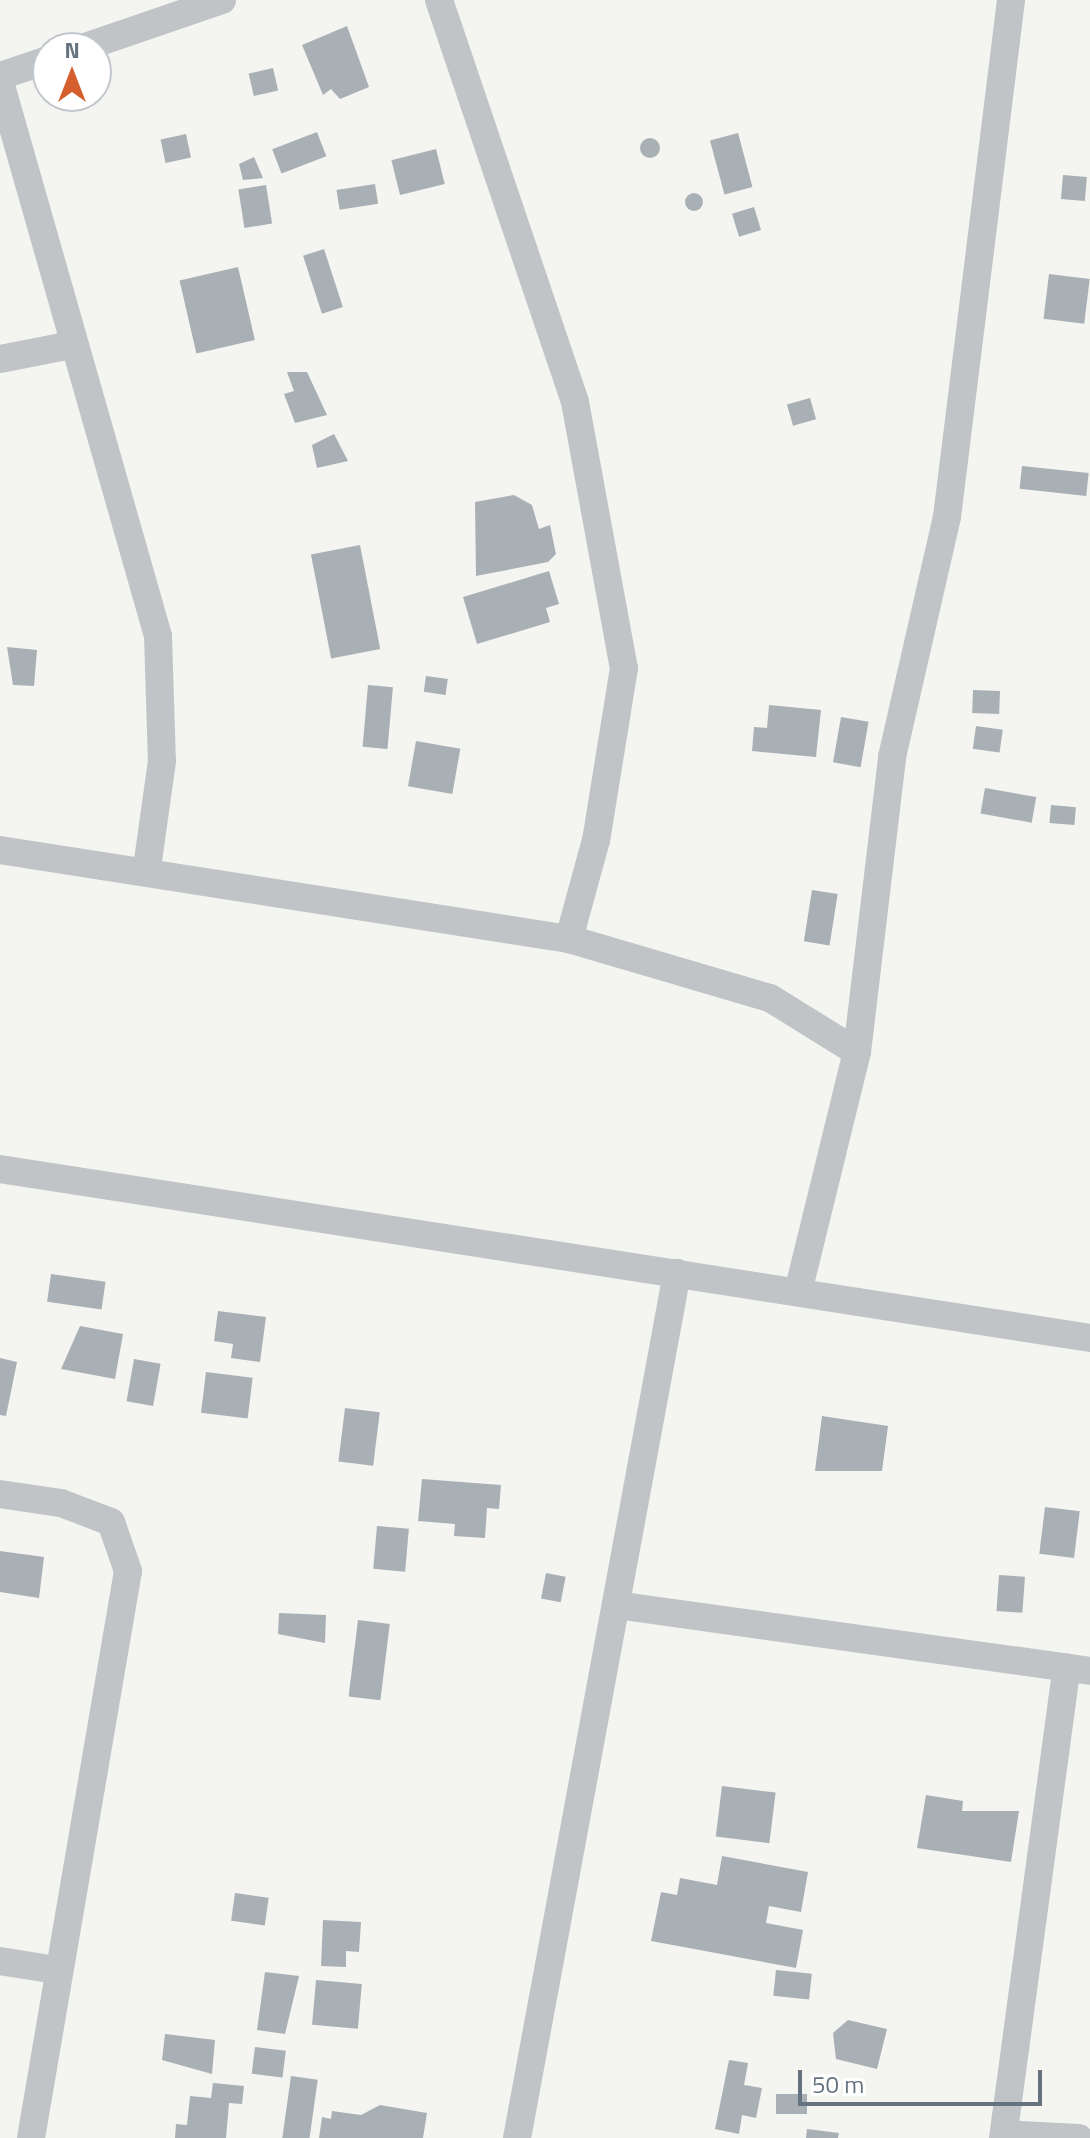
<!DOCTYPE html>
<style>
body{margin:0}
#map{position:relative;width:1090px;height:2138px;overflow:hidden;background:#f4f4f1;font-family:"Titillium Web",sans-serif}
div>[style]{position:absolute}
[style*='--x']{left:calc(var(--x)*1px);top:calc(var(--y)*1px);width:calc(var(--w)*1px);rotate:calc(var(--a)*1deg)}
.building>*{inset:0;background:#a9b0b5;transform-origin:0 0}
.round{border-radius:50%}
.street>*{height:28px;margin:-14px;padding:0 14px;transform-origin:14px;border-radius:14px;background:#c0c4c7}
span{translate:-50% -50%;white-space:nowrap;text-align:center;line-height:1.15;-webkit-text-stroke:8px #fff;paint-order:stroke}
.north{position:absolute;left:32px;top:32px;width:80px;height:80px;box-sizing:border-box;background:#fff;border:2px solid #c1c7cc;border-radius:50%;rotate:0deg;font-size:22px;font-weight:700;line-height:32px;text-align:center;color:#657380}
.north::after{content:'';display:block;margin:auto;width:28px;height:36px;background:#d65f2f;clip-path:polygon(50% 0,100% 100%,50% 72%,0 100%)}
.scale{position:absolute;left:798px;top:2070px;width:244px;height:36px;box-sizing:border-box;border:4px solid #657380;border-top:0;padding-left:10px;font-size:24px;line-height:28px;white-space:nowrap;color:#657380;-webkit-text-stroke:6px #fff;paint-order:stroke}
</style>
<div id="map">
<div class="building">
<div style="clip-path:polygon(347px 26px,369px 87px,340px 99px,331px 89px,323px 95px,302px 45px)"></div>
<div style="left:273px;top:68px;width:23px;height:25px;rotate:77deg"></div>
<div style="left:317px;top:132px;width:26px;height:48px;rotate:69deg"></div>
<div style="left:738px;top:133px;width:56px;height:29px;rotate:75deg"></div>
<div style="left:186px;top:134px;width:24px;height:26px;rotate:78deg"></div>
<div class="round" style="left:640px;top:138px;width:20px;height:20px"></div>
<div style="left:436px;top:149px;width:36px;height:46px;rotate:76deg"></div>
<div style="clip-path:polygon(254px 157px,263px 178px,243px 180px,239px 164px)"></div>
<div style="left:1063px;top:175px;width:24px;height:24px;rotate:5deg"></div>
<div style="left:375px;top:184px;width:20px;height:39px;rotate:81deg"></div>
<div style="left:266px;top:185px;width:39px;height:28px;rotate:81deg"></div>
<div class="round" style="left:685px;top:193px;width:18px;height:18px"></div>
<div style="left:754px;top:207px;width:24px;height:23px;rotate:73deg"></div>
<div style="left:324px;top:249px;width:61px;height:22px;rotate:72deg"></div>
<div style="left:238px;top:267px;width:75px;height:60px;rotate:77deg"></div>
<div style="left:1049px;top:274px;width:41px;height:45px;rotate:7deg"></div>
<div style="clip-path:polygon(287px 372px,307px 372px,327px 415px,295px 423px,284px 394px,294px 391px)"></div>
<div style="left:810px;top:398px;width:22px;height:24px;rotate:74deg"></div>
<div style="clip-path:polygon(334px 434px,348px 461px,317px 468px,312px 445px)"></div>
<div style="left:1022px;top:466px;width:67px;height:23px;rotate:6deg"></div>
<div style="clip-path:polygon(514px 495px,532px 505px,539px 529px,550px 525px,556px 554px,548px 562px,476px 576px,475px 502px)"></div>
<div style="left:360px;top:545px;width:106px;height:50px;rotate:79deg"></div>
<div style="clip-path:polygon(549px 571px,559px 604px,546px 608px,550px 622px,477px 644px,463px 597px)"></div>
<div style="clip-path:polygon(7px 647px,37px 650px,34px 686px,13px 685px)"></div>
<div style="left:426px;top:676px;width:22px;height:16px;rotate:8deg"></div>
<div style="left:368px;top:685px;width:25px;height:62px;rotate:5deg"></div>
<div style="left:973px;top:690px;width:27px;height:23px;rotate:2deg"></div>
<div style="clip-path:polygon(769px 705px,821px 710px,816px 757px,752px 751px,754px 727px,767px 728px)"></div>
<div style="left:841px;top:717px;width:28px;height:46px;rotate:10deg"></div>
<div style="left:976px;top:726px;width:27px;height:23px;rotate:8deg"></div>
<div style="left:416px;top:741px;width:45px;height:46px;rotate:10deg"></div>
<div style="left:985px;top:788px;width:52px;height:26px;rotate:10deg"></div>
<div style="left:1051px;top:805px;width:25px;height:18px;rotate:5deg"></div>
<div style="left:812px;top:890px;width:26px;height:52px;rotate:9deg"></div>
<div style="left:51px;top:1274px;width:55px;height:28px;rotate:8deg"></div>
<div style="clip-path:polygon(218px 1311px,266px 1317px,260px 1362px,231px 1358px,233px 1344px,214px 1341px)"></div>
<div style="clip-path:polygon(80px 1326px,123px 1334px,115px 1379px,61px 1369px)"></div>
<div style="clip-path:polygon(0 1358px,17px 1362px,6px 1416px,0 1415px)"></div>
<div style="left:134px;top:1359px;width:27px;height:43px;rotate:10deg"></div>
<div style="left:206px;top:1372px;width:47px;height:41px;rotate:7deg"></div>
<div style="left:345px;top:1408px;width:35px;height:54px;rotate:7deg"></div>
<div style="clip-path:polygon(822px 1416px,888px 1426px,882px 1471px,815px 1471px)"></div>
<div style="clip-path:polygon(422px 1479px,501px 1485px,499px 1509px,487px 1508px,485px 1538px,454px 1536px,455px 1524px,418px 1521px)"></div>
<div style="left:1045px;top:1507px;width:35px;height:47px;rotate:7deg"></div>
<div style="left:377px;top:1526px;width:32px;height:43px;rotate:5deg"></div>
<div style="clip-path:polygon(0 1551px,44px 1557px,39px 1598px,0 1592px)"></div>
<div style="left:546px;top:1573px;width:20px;height:26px;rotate:11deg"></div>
<div style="left:999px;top:1575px;width:26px;height:36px;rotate:4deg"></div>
<div style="clip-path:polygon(279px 1613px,326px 1615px,325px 1643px,278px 1634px)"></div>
<div style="left:358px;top:1620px;width:32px;height:77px;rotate:7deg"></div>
<div style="left:722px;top:1786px;width:54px;height:51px;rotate:7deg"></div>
<div style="clip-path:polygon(926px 1795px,963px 1801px,962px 1811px,1019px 1811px,1011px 1862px,917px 1848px)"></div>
<div style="clip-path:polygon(722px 1856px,808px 1872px,801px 1912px,769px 1906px,766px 1923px,803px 1930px,796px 1968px,651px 1941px,661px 1892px,677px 1895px,680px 1878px,717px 1885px)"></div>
<div style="left:235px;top:1893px;width:34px;height:28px;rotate:8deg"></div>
<div style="clip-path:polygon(323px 1920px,361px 1922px,359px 1952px,346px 1951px,346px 1967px,321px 1966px)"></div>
<div style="left:776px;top:1970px;width:36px;height:26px;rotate:6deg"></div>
<div style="clip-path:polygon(265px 1972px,299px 1976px,285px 2034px,257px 2030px)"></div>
<div style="left:316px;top:1980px;width:46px;height:45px;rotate:5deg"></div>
<div style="clip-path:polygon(848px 2020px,887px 2029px,877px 2069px,836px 2059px,833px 2033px)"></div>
<div style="clip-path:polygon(165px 2034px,215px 2040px,212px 2074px,162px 2060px)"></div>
<div style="left:255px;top:2047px;width:31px;height:27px;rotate:7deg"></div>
<div style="clip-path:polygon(729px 2060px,748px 2063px,744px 2085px,762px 2088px,756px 2118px,742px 2115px,739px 2134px,715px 2129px)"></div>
<div style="left:291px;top:2076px;width:27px;height:63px;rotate:8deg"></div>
<div style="clip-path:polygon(213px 2083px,244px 2086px,242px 2104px,229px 2103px,226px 2138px,175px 2138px,176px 2124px,187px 2125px,190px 2096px,211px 2098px)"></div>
<div style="left:776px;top:2094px;width:31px;height:20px"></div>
<div style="clip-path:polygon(380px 2105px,427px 2113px,423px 2138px,319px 2138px,322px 2117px,331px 2119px,332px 2111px,361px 2115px)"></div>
<div style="clip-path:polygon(807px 2129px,839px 2133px,838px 2138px,806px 2138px)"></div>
</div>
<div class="street">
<div style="--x:439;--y:0;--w:424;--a:71.3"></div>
<div style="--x:575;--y:402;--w:270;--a:79.6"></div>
<div style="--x:624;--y:668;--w:174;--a:99.2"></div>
<div style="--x:596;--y:840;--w:103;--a:105.3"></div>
<div style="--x:82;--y:48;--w:148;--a:-18.9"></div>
<div style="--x:0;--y:76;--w:51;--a:-18.4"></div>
<div style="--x:0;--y:82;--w:576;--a:74.08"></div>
<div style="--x:158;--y:636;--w:125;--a:88.2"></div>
<div style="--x:162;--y:761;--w:108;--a:98"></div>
<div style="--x:0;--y:359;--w:73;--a:-11"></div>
<div style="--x:0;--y:850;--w:576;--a:8.89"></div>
<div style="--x:569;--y:939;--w:209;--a:16.4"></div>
<div style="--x:770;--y:998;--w:102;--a:31.8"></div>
<div style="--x:0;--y:1169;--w:1103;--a:8.81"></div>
<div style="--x:798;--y:1292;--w:247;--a:-76.2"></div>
<div style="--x:857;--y:1052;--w:297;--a:-83.2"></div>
<div style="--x:892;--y:757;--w:246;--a:-77.1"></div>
<div style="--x:947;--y:517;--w:521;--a:-82.94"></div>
<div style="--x:0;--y:1494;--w:62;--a:8.4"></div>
<div style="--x:61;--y:1503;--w:53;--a:20.8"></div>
<div style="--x:111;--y:1522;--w:52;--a:70.9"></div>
<div style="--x:128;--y:1571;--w:575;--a:99.71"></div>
<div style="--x:616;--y:1605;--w:479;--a:7.9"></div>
<div style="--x:0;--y:1961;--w:57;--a:9.1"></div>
<div style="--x:1004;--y:2134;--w:75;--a:3.1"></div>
<div style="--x:517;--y:2138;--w:880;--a:-79.52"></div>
<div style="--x:1003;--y:2138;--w:475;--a:-82.3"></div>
</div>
<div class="north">N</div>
<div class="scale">50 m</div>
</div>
